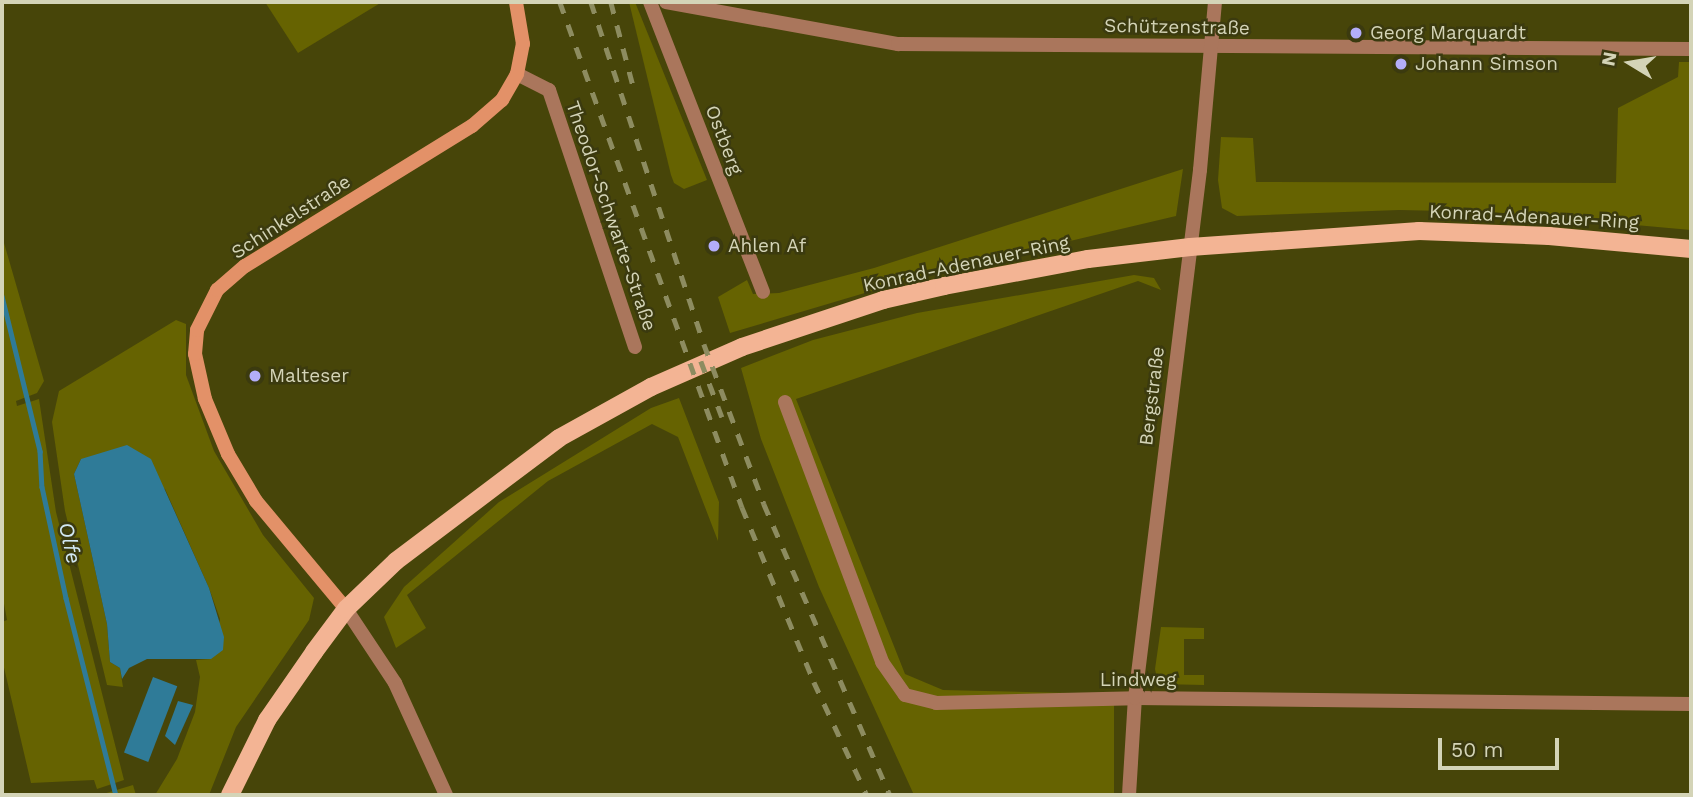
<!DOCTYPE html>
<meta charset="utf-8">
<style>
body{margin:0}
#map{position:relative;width:1693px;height:797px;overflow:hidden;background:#474509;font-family:"Work Sans",sans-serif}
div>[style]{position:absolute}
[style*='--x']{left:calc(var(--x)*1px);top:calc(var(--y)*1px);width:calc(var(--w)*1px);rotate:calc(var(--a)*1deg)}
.green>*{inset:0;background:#666301}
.water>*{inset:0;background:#2f7b98;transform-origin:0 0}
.stream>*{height:4.5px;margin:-2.25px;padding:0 2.25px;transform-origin:2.25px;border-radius:2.25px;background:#2f7b98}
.street>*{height:14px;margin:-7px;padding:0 7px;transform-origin:7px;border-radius:7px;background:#aa765c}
.secondary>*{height:14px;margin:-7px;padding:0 7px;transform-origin:7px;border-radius:7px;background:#e39168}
.primary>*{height:18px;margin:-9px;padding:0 9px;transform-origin:9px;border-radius:9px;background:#f3b494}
.rail>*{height:4.5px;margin-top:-2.25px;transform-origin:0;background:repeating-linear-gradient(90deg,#8d8c60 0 12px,transparent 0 24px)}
.dots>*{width:19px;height:19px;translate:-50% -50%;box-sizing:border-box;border:4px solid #3b3a0f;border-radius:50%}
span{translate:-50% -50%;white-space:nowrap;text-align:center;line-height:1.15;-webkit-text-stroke:5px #3b3a0f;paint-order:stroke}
.street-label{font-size:19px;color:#d4d4b7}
.poi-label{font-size:19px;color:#d4d4b7}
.left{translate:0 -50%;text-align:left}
.water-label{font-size:21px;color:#d2e8f3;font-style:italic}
.frame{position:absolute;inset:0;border:4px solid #d4d4b7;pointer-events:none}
.north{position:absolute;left:1595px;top:28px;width:70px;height:70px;-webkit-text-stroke:5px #3b3a0f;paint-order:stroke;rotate:281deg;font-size:19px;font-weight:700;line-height:28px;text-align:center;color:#d4d4b7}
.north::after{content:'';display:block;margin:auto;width:24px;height:32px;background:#d4d4b7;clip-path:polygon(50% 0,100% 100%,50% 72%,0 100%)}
.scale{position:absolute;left:1438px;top:738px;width:121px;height:32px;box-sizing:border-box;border:4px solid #d4d4b7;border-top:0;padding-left:9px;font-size:21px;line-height:24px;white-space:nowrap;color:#d4d4b7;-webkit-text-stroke:5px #3b3a0f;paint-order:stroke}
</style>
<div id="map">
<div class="green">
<div style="clip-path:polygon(265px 2px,382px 2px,298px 53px)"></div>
<div style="clip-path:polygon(629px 2px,635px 2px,707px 180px,684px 189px,674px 183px,671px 175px)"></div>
<div style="clip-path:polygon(1679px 62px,1691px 62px,1691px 230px,1492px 212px,1399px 210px,1237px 216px,1222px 208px,1218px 180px,1221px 137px,1253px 138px,1256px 182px,1616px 183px,1618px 108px,1678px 77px)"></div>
<div style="clip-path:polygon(1183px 169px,1176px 216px,922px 276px,730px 333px,718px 297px,747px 280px,753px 294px,779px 293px,874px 268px)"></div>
<div style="clip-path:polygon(2px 236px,44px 381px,37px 393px,16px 401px,17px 406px,39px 399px,56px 512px,124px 780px,97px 789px,94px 780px,31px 783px,2px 659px,2px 622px,7px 620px,2px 593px)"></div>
<div style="clip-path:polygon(1134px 275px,1154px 278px,1161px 290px,1138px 281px,796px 399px,905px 674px,943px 690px,1114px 694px,1114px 795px,914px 795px,819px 587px,761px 439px,741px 368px,813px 340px,917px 313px)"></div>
<div style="clip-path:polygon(176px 320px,186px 324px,186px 375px,214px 451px,263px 535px,314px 598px,309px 620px,236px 727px,209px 795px,155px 795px,177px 759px,195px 712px,200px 677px,196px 660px,211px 659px,220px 619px,209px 588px,165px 489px,81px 459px,74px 474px,107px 624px,110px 662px,120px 668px,123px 687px,107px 685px,65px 511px,52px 422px,59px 391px)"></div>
<div style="clip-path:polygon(679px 398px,719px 502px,718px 541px,678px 437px,652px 424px,548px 481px,407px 595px,426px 628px,396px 648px,384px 617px,404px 587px,499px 502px,651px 408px)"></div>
<div style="clip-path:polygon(1161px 627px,1204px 628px,1204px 639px,1184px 639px,1184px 675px,1204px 675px,1204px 685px,1158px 684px,1155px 669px)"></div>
<div style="clip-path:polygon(133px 785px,136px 795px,102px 795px,103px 794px)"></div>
</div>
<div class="water">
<div style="clip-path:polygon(127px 445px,151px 459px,209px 588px,224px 637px,223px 650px,211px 659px,147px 659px,129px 668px,122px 679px,120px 668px,110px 662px,107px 624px,74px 474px,81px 459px)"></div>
<div style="left:153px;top:677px;width:26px;height:81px;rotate:21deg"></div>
<div style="clip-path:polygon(178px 701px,193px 705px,175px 745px,165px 736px)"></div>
</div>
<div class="stream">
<div style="--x:2;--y:296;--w:160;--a:76.2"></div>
<div style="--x:40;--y:451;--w:36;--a:87"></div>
<div style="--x:42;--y:487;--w:114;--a:77.8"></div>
<div style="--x:66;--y:598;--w:203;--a:75.8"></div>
</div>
<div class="street">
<div style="--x:650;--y:2;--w:311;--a:68.7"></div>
<div style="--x:666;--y:2;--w:236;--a:10.3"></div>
<div style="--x:898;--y:44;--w:793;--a:0.36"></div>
<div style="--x:517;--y:74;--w:36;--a:27"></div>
<div style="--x:549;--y:90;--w:271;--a:71.5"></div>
<div style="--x:785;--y:402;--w:278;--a:69.5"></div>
<div style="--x:882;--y:662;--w:40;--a:55.1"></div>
<div style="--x:905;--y:695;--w:32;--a:14"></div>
<div style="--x:936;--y:703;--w:199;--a:-1.4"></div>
<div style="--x:1135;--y:698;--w:556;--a:0.62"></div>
<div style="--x:346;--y:609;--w:89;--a:56.5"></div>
<div style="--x:395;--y:683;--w:123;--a:65.5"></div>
<div style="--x:1129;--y:795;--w:97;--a:-86.5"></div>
<div style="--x:1135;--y:698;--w:532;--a:-82.98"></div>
<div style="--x:1200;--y:170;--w:169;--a:-84.9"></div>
</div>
<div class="secondary">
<div style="--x:346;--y:609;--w:141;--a:-129.8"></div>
<div style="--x:256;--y:501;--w:55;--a:-120.8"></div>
<div style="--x:228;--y:454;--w:60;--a:-112.7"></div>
<div style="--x:205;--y:399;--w:46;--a:-102.5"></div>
<div style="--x:195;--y:354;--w:24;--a:-85"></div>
<div style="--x:197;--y:330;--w:45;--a:-63.4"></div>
<div style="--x:217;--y:290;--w:37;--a:-41"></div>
<div style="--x:245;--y:266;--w:267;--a:-31.7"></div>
<div style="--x:472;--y:126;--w:40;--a:-41"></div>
<div style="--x:502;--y:100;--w:30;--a:-60"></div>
<div style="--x:517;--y:74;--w:31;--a:-79"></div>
<div style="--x:523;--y:44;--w:43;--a:-99.5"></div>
</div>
<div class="primary">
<div style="--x:230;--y:795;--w:84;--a:-63.7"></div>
<div style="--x:267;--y:720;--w:83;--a:-55.3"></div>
<div style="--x:314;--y:652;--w:54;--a:-53.3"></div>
<div style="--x:346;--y:609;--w:69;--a:-43.8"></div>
<div style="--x:396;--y:561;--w:204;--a:-37"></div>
<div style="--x:559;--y:438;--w:105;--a:-29"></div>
<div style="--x:651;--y:387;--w:99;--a:-23.7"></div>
<div style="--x:742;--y:347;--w:149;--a:-18.4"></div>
<div style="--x:883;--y:300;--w:63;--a:-12.9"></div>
<div style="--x:944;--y:286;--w:147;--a:-10.6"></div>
<div style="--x:1088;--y:259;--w:103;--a:-6.7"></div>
<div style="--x:1190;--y:247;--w:230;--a:-4"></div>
<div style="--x:1419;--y:231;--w:130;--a:2.2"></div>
<div style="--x:1549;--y:236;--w:143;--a:5.2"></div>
</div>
<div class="rail">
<div style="--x:560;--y:2;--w:537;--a:70.18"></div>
<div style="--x:742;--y:507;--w:189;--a:67.6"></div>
<div style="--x:814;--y:682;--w:125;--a:64.9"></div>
<div style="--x:591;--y:2;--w:360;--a:71.7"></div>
<div style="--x:704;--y:344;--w:171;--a:69.4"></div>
<div style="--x:764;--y:504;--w:317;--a:66.6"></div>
<div style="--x:611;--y:2;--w:86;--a:75.2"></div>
<div style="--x:701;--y:361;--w:60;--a:69.4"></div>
</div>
<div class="dots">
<div style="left:1356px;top:33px;background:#b3adf9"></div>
<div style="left:1401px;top:64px;background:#b3adf9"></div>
<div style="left:714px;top:246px;background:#b3adf9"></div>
<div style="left:255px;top:376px;background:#b3adf9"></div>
</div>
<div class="street-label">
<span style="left:1177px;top:27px;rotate:1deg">Schützenstraße</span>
<span style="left:724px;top:140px;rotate:69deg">Ostberg</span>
<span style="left:611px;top:216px;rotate:71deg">Theodor-Schwarte-Straße</span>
<span style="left:291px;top:217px;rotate:-33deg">Schinkelstraße</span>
<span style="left:1534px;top:217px;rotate:3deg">Konrad-Adenauer-Ring</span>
<span style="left:966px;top:264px;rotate:-12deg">Konrad-Adenauer-Ring</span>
<span style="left:1152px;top:396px;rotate:-83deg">Bergstraße</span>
<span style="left:1138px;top:680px">Lindweg</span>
</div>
<div class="poi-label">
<span class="left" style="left:1370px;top:33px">Georg Marquardt</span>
<span class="left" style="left:1415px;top:64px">Johann Simson</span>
<span class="left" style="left:728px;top:246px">Ahlen Af</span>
<span class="left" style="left:269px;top:376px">Malteser</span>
</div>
<div class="water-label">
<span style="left:70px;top:543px;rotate:78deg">Olfe</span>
</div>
<div class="frame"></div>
<div class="north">N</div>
<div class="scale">50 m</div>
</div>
